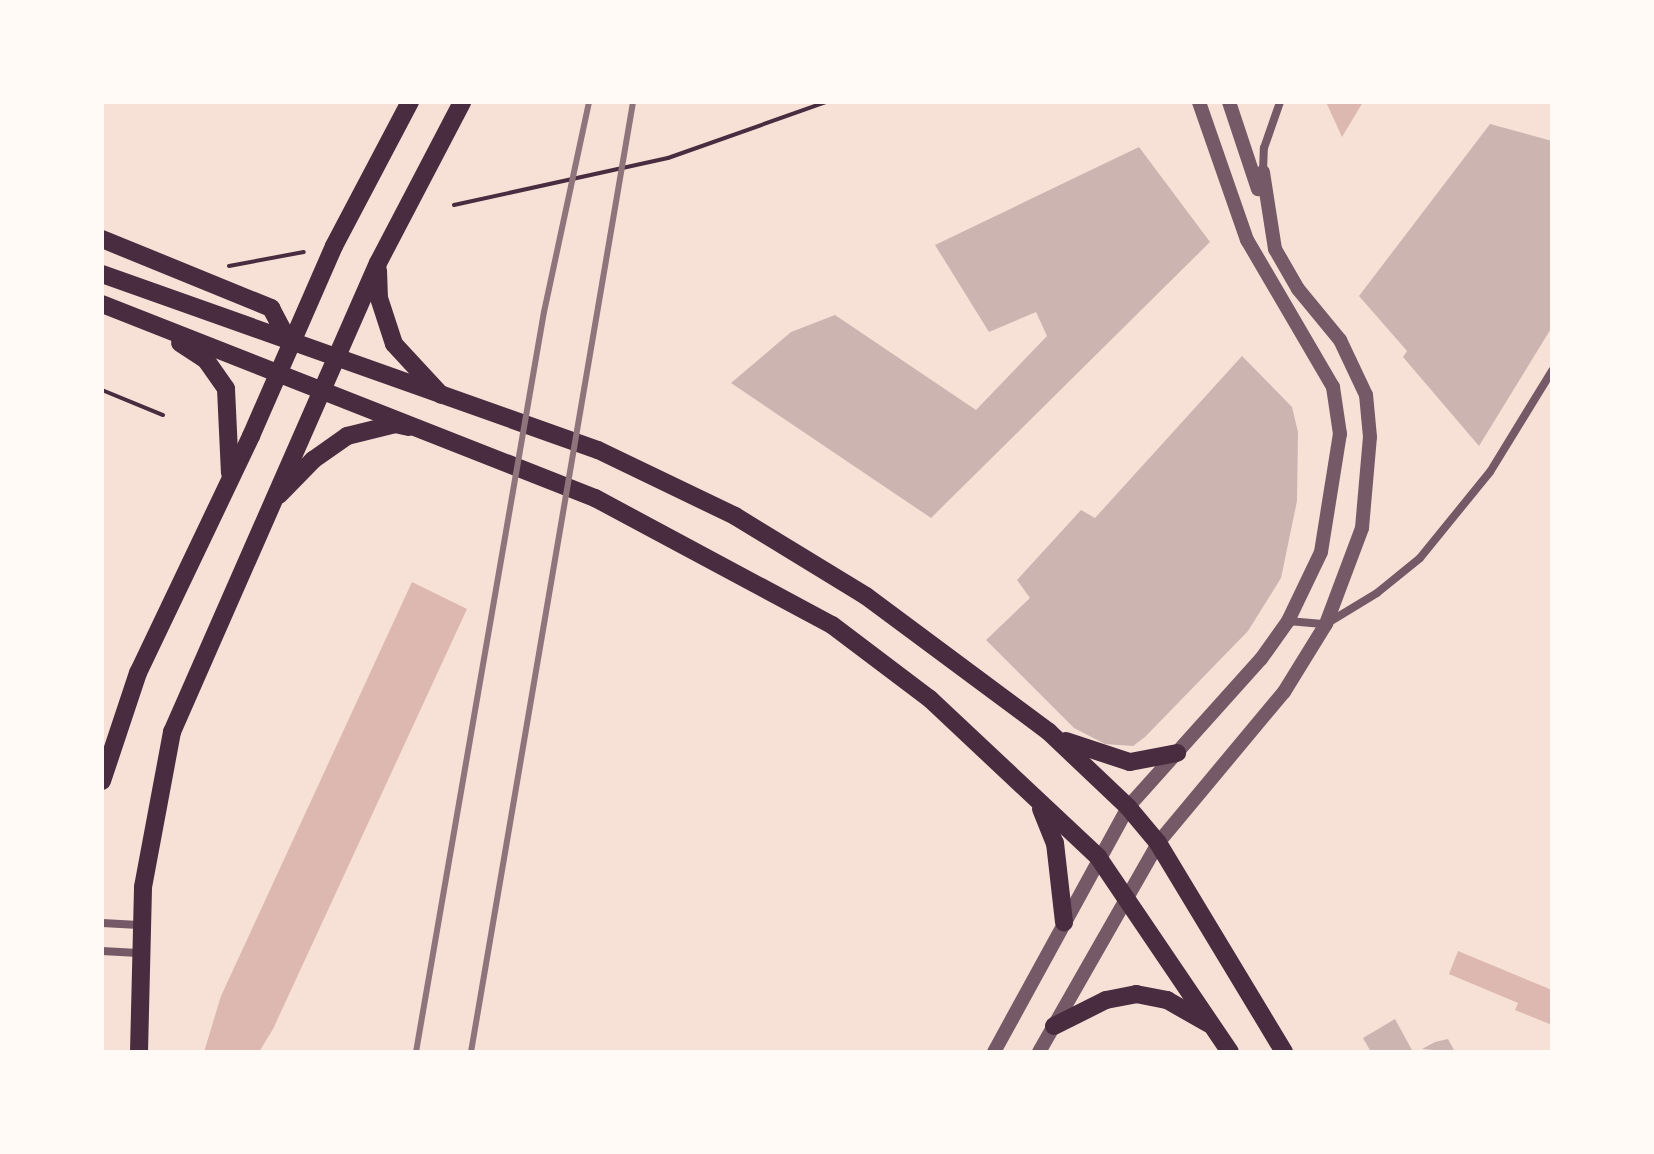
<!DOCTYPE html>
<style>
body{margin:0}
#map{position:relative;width:1654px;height:1154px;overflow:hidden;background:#f7e1d7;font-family:"DejaVu Sans",sans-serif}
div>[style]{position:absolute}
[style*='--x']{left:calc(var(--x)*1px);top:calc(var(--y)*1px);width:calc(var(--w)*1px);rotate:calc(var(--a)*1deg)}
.water>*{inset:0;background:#dcb8b0}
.building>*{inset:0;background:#ccb4b1}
.path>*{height:4px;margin:-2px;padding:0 2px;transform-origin:2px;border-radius:2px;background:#4a2c40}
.minor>*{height:8px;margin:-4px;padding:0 4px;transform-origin:4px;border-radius:4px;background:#755966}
.tertiary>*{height:14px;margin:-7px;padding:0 7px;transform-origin:7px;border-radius:7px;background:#755966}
.primary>*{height:18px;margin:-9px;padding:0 9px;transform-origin:9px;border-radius:9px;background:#4a2c40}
.rail>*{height:6px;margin:-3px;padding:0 3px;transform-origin:3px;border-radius:3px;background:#8f747c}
span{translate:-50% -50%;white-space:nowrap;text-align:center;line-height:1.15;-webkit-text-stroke:8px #fffaf5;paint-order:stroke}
.frame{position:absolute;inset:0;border:104px solid #fffaf5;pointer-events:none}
</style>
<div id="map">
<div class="water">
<div style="clip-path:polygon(1326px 102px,1363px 102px,1342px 137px)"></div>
<div style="clip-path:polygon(412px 582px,467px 609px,273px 1029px,259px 1052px,204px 1052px,221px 996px)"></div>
<div style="clip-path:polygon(1458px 951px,1552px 990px,1552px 1025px,1515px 1010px,1518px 1003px,1449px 974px)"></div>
</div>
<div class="building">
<div style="clip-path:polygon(1490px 124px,1552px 141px,1552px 327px,1479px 446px,1403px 357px,1407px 351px,1359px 296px)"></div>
<div style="clip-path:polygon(1139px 147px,1210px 242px,931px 518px,731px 383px,791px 332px,835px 315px,976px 410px,1047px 336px,1036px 312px,989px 332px,935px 245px)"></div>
<div style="clip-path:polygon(1242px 356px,1292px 407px,1298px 432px,1297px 501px,1281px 578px,1248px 631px,1145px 737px,1133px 746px,1105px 744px,1074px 728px,986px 640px,1030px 598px,1017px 580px,1081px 510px,1095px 518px)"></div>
<div style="clip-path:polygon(1395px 1019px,1413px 1052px,1371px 1052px,1363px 1038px)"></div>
<div style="clip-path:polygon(1448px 1039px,1455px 1052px,1422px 1049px,1435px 1042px)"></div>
</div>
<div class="path">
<div style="--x:454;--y:205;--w:219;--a:-12.4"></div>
<div style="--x:668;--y:158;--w:168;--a:-19.5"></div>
<div style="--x:229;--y:266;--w:76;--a:-10.6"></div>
<div style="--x:102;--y:390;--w:66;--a:22.3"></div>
</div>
<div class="minor">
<div style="--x:1263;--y:172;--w:24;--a:-88"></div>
<div style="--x:1264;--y:148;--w:49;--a:-70.8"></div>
<div style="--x:1288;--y:621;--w:38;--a:5"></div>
<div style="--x:1326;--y:624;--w:60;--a:-31.3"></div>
<div style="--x:1377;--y:593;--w:55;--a:-39.1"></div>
<div style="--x:1420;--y:558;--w:111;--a:-50.9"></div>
<div style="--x:1490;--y:472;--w:119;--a:-58.5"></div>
<div style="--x:102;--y:923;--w:37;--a:3"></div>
<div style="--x:102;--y:951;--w:36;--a:3"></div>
</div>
<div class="tertiary">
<div style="--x:1229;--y:102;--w:92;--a:71.6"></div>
<div style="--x:994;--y:1052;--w:279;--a:-61.3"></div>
<div style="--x:1128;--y:807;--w:199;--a:-48.1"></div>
<div style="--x:1261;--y:659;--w:47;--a:-54.6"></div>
<div style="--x:1288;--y:621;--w:76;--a:-64.4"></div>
<div style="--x:1321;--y:552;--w:120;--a:-80.9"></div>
<div style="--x:1340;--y:434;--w:48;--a:-98.5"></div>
<div style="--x:1333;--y:387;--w:170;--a:-120.3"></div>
<div style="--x:1247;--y:240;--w:146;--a:-109.2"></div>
<div style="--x:1039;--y:1052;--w:241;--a:-60.3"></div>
<div style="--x:1158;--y:843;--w:197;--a:-50.2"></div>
<div style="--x:1284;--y:692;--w:80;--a:-58.3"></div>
<div style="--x:1326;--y:624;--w:103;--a:-69.4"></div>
<div style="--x:1362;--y:528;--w:91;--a:-85"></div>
<div style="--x:1370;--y:437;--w:42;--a:-95.4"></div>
<div style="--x:1366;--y:395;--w:61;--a:-115.3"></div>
<div style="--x:1340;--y:340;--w:66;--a:-129.5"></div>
<div style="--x:1298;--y:289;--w:46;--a:-119.9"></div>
<div style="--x:1275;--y:249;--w:78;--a:-98.9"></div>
</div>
<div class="primary">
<div style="--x:102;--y:239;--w:183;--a:22.2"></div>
<div style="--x:271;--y:308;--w:41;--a:62.2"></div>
<div style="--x:378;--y:270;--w:28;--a:88"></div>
<div style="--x:379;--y:298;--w:48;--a:71.9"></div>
<div style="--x:394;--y:344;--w:69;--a:47.3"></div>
<div style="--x:102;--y:274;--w:526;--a:19.54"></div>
<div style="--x:598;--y:450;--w:152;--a:25.7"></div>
<div style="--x:735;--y:516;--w:153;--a:31.4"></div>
<div style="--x:866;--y:596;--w:228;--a:36.6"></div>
<div style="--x:1049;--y:732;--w:109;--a:43.5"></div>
<div style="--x:1128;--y:807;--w:47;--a:50.2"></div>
<div style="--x:1158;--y:843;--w:244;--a:58.9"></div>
<div style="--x:102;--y:304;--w:530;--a:21.48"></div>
<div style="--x:595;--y:498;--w:269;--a:28.2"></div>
<div style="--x:832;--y:625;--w:123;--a:37.1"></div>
<div style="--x:930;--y:699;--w:231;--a:43.2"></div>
<div style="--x:1098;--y:857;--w:235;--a:55.9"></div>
<div style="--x:180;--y:343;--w:31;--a:33"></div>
<div style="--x:206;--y:360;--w:35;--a:55"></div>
<div style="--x:226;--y:389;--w:84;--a:87.3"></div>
<div style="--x:279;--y:495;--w:49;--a:-45.8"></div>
<div style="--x:313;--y:460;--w:42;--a:-35.2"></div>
<div style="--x:347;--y:436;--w:49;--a:-14"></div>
<div style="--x:395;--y:424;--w:14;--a:12"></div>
<div style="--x:1066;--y:741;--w:67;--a:18.2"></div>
<div style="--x:1130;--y:762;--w:48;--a:-10.8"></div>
<div style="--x:102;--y:781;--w:114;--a:-71.6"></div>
<div style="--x:138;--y:673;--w:263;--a:-64.5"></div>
<div style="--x:251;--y:436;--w:207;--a:-66.4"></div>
<div style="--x:334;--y:246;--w:163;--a:-62.2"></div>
<div style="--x:1041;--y:809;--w:37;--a:68"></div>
<div style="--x:1055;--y:843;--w:80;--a:83.5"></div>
<div style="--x:1054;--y:1026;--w:58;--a:-26.6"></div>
<div style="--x:1106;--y:1000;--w:31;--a:-11"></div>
<div style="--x:1136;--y:994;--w:32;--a:11"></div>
<div style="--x:1167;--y:1000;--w:48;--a:29.7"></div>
<div style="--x:139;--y:1052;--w:165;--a:-88.6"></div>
<div style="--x:143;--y:887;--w:158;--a:-79.4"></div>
<div style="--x:172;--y:732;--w:512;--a:-66.29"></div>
<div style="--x:378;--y:263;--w:182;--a:-62.4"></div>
</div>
<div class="rail">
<div style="--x:416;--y:1052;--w:751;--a:-80.19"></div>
<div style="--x:544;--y:312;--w:215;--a:-77.9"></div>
<div style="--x:471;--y:1052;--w:964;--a:-80.32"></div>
</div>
<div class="frame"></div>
</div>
